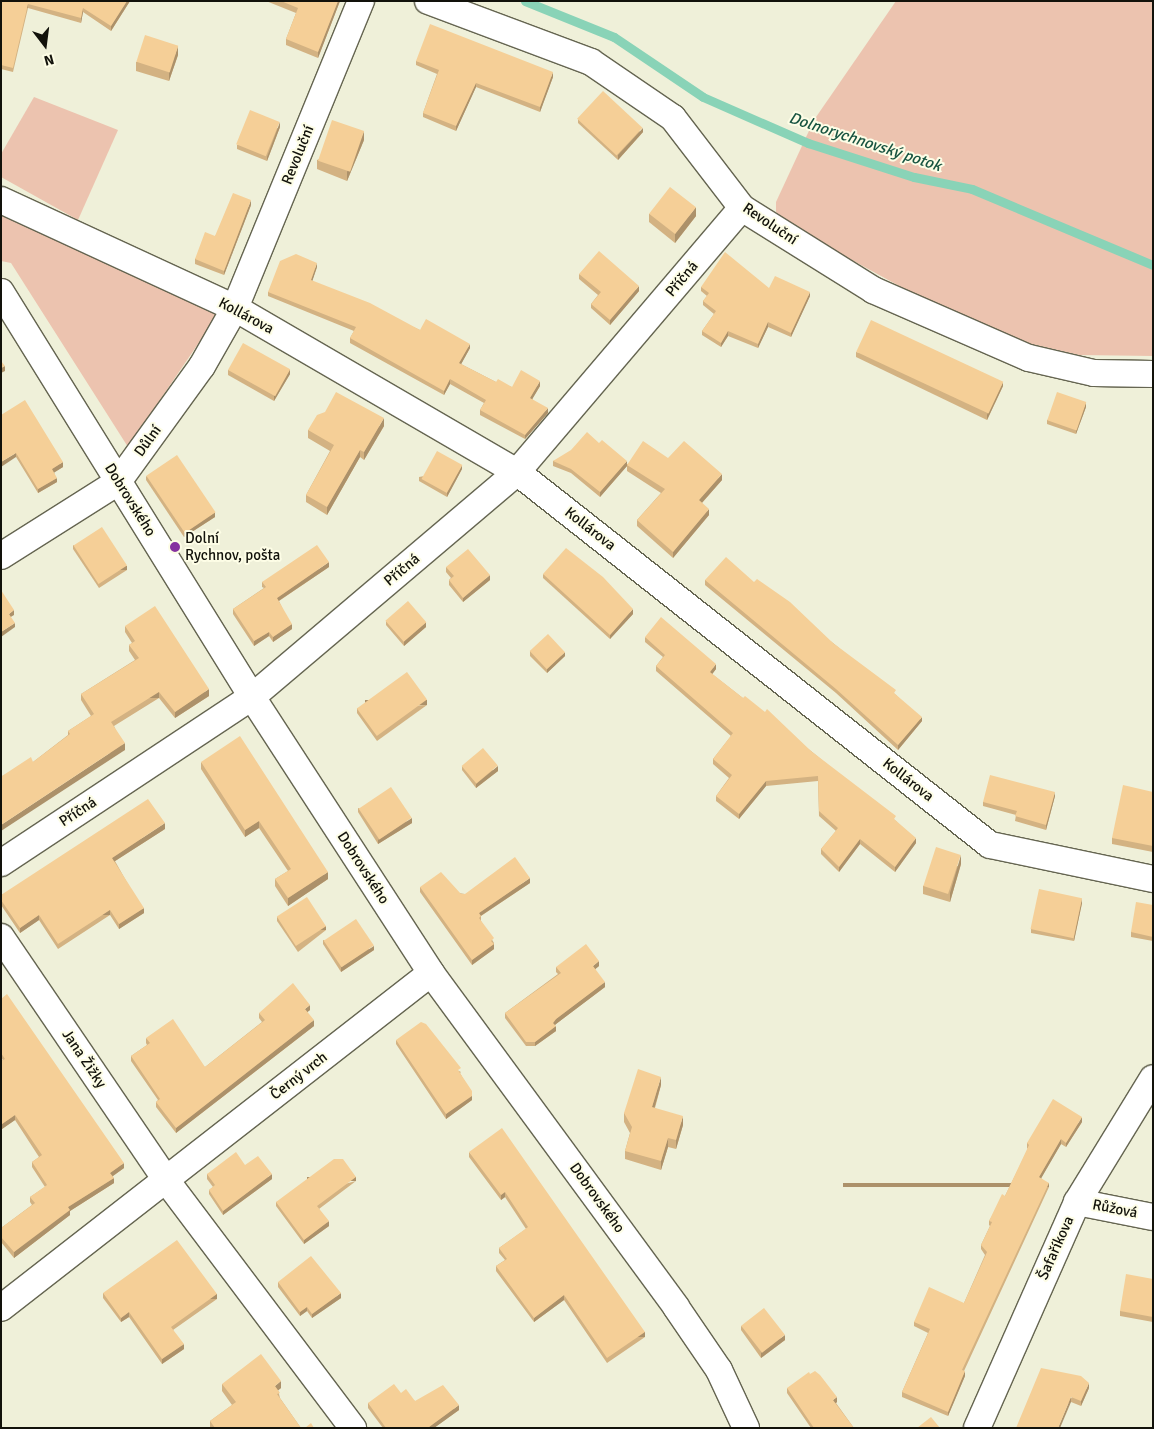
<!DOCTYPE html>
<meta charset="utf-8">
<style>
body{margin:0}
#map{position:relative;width:1154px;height:1429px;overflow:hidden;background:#eff0d9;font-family:Signika,sans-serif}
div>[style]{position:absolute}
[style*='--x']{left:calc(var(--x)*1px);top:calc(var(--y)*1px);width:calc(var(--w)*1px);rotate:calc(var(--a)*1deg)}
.green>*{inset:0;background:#ecc3af}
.stream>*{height:9px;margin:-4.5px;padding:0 4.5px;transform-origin:4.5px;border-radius:4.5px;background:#89d3b7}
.roads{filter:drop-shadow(1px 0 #656551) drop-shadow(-1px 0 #656551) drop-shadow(0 1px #656551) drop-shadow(0 -1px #656551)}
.minor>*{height:26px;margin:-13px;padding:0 13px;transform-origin:13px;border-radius:13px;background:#fff}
.wall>*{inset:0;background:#d3b282}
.shaded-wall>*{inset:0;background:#ac916a;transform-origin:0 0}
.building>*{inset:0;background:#f5cf97;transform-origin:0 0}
.dots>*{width:14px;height:14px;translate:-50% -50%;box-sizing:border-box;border:2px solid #fdfde6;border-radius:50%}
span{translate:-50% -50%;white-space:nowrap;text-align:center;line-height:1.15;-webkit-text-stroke:4px #fdfde6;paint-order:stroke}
.street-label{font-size:15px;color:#12120b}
.poi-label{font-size:15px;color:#12120b}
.left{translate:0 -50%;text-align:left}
.water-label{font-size:16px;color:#185441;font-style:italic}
.frame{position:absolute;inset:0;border:2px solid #12120b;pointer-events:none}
.north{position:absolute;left:20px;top:20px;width:50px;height:50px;-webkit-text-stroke:4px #fdfde6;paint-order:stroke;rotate:165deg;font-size:14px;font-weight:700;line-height:20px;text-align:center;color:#12120b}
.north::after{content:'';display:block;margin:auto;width:18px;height:22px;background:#12120b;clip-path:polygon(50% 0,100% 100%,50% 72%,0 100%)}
</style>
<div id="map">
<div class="green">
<div style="clip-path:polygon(896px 1px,1153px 1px,1153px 356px,1079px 355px,1023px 342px,954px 316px,788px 225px,776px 212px,776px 202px,814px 120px)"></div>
<div style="clip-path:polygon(34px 97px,118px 130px,78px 220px,1px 177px,1px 154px)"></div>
<div style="clip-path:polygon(1px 214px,219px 313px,128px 447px,11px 263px,1px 261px)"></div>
</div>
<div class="stream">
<div style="--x:525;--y:1;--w:96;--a:22"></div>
<div style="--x:614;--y:37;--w:107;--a:34"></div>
<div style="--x:703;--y:97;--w:115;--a:23.7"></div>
<div style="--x:808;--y:143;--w:111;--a:17.8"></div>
<div style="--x:914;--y:177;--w:59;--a:11.7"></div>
<div style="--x:972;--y:189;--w:196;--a:22.8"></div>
</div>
<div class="roads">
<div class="minor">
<div style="--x:428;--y:1;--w:174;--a:20.5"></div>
<div style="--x:591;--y:62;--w:99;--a:34.3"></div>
<div style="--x:673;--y:118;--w:113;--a:52.5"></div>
<div style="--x:742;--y:208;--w:155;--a:32"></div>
<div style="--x:873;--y:290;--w:170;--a:23.6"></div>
<div style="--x:1029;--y:358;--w:67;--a:13"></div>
<div style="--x:1094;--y:373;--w:59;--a:1"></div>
<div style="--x:1;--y:200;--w:258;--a:24.8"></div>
<div style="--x:235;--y:308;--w:326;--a:30.2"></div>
<div style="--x:517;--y:472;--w:602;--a:38.26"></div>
<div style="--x:990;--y:845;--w:167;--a:11.8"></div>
<div style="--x:1;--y:292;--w:476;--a:58.2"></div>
<div style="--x:252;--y:697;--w:329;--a:57"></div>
<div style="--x:431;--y:973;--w:414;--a:53.7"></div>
<div style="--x:676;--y:1307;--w:76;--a:55.7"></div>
<div style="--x:719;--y:1370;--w:64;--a:65"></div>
<div style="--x:1;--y:556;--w:138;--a:-32.3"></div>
<div style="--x:118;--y:482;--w:143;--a:-54.1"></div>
<div style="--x:202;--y:366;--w:67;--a:-60.4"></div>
<div style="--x:235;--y:308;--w:332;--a:-67.7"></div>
<div style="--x:1;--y:863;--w:301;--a:-33.5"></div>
<div style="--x:252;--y:697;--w:348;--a:-40.3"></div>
<div style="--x:517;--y:472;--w:347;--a:-49.6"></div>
<div style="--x:1;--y:937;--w:294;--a:55.8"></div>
<div style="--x:166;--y:1180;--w:311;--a:53"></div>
<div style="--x:1077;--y:1202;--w:77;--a:11.2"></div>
<div style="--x:1;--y:1308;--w:545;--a:-37.92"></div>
<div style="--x:977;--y:1428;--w:247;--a:-66.1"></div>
<div style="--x:1077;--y:1202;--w:145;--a:-58.5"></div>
</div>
</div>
<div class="wall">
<div style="clip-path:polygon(2px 1px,130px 1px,111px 31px,83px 12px,81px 23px,28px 8px,13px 72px,1px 69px,1px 6px)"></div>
<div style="clip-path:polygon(266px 1px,340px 1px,318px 58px,286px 45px,286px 39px,296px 13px)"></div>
<div style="clip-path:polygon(178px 55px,169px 81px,136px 71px,136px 62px)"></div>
<div style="clip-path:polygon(416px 61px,553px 77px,540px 112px,476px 87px,456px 131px,423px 117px,423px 113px,437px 74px,416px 65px)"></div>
<div style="clip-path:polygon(578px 119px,643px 132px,618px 160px,578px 123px)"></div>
<div style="clip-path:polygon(280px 127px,267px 161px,237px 149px,237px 145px)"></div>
<div style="clip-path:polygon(364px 140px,347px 181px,317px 169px,317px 160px)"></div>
<div style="clip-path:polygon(251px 205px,224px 275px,195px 264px,195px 259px,215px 236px)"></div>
<div style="clip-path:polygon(649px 214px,696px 216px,675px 243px,649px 222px)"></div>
<div style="clip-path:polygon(317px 267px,312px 281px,420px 330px,470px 348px,461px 364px,496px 382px,512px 387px,540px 386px,532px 399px,548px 413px,525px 439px,480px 415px,480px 410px,484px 403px,450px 384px,444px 395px,350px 343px,350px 338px,354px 331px,268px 296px,268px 292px)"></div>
<div style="clip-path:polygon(579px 274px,639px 291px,610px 325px,591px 308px,591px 304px,598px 295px,579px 279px)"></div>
<div style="clip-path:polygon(701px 287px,769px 288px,810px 296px,791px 337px,768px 327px,758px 348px,728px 336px,721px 347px,702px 335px,702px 331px,714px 314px,703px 305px,703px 301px,707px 296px,701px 291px)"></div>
<div style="clip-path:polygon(856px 352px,1003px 386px,987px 420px,856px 357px)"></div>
<div style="clip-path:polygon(228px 370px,290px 374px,274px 401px,228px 375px)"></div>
<div style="clip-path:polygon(1086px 407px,1076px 434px,1047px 424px,1047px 420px)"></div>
<div style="clip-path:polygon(1px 415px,63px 467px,54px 472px,57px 482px,38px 493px,16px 457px)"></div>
<div style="clip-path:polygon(384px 426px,364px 460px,360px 457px,327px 515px,306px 502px,306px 495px,330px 451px,308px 438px,308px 430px)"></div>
<div style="clip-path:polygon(599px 443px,627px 464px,668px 458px,722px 480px,702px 503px,709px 515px,673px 558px,637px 526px,637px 520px,661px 493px,627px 471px,627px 466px,600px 497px,571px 473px,553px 466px,553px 461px)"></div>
<div style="clip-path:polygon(462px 469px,447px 497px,419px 481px,419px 477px)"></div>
<div style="clip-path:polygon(146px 476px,215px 517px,184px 537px,146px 480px)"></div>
<div style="clip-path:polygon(73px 545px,127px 570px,99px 588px,73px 549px)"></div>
<div style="clip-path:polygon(329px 567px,279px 601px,292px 629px,273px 642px,269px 636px,254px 646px,233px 614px,233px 609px,264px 588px,262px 587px,262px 582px)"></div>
<div style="clip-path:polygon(446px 567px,490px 580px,463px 602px,449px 585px,449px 580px,451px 578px,446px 572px)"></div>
<div style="clip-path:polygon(543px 574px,633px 614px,610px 639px,543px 578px)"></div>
<div style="clip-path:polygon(705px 580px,754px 582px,833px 643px,896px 695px,922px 721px,898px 750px,836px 693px,705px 585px)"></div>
<div style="clip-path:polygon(386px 621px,426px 627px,404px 646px,386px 625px)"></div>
<div style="clip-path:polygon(125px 626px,209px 696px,175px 718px,159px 698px,114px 726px,125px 750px,2px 776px,33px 762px,68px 735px,68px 731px,91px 716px,81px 700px,81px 694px,135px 660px,129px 651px,129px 645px,132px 643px,125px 632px)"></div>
<div style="clip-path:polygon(645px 637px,716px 669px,712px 674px,811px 751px,896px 821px,916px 843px,895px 872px,860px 844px,839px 872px,821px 854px,821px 849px,836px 831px,819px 816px,818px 781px,766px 786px,739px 819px,716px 801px,716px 796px,729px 778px,713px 764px,713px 759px,731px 736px,656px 671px,656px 666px,663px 657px,645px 642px)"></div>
<div style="clip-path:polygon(530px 651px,565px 656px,547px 673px,530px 656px)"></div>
<div style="clip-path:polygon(427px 705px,377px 741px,357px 713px,357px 708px)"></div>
<div style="clip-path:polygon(201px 762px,328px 879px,288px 906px,275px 886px,275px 879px,288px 871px,259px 828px,245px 837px,201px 769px)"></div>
<div style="clip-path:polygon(462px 766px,498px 771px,476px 788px,462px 770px)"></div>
<div style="clip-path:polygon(1153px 792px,1153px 852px,1112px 844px,1112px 838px)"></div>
<div style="clip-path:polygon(1055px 796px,1046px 830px,1015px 821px,1016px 815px,983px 806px,983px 802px)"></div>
<div style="clip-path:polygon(358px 808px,412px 823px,378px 844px,358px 812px)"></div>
<div style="clip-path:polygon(165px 829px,115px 861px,144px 913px,119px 929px,110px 915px,58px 949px,39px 920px,20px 933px,1px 905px,1px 895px)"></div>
<div style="clip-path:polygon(961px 864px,950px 902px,923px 894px,923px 886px)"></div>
<div style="clip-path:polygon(530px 883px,481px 916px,481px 921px,494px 943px,494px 949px,472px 965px,420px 892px,420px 887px,465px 894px)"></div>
<div style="clip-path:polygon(1082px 903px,1074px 941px,1031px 933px,1031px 929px)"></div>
<div style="clip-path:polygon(1153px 905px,1153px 941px,1131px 937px,1131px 932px)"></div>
<div style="clip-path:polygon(277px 917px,326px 930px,298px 952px,277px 921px)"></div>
<div style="clip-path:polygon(323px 940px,374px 950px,341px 972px,323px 944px)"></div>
<div style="clip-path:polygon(599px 966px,595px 969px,605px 987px,556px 1024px,555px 1025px,556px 1031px,535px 1046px,526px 1046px,505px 1018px,505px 1013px,558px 974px,556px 972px,556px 967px)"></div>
<div style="clip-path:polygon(1px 999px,124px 1168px,113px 1176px,114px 1183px,70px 1211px,70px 1215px,14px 1258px,1px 1242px,1px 1228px,32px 1205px,30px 1202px,30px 1197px,45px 1187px,32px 1167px,32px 1162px,39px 1157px,15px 1120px,2px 1129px,1px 1128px,1px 1061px,3px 1060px,1px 1058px)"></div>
<div style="clip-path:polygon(310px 1010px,307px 1012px,314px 1026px,176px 1133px,156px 1107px,156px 1102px,158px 1100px,131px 1061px,131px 1056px,147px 1045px,146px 1043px,146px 1038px,205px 1067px,262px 1022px,259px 1018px,259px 1013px)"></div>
<div style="clip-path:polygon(396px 1040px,461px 1072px,460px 1073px,472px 1095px,472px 1100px,446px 1119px,396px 1044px)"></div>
<div style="clip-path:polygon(661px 1085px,655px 1108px,683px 1125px,676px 1149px,668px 1147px,661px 1170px,625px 1159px,625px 1151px,630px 1133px,624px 1122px,624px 1113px)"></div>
<div style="clip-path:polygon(1082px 1122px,1066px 1147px,1061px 1144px,1041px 1178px,1049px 1187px,964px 1371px,965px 1376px,948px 1416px,902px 1397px,902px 1392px,928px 1333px,914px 1326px,914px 1322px,964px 1303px,985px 1255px,981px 1249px,981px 1245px,990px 1226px,989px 1225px,989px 1221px,1005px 1196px,1028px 1149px,1027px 1148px,1027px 1143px)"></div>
<div style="clip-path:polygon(469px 1152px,645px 1337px,607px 1363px,564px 1300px,534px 1322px,496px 1271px,496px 1266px,505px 1260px,499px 1253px,499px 1248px,526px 1229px,505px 1197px,501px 1200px,469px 1157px)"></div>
<div style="clip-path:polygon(245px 1165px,272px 1179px,223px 1215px,209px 1194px,209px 1190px,213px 1187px,207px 1179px,207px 1174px)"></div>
<div style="clip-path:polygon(356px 1181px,319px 1209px,329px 1226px,304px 1244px,276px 1206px,276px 1202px)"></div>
<div style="clip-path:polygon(1153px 1279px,1153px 1322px,1120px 1316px,1120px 1311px)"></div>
<div style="clip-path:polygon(278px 1282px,341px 1298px,312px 1318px,307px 1311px,300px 1316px,278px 1287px)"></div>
<div style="clip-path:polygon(103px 1293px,217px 1299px,173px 1330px,184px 1349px,162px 1364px,129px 1317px,121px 1322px,103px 1298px)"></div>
<div style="clip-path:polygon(741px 1326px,785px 1340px,761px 1358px,741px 1330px)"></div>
<div style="clip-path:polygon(222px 1384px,281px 1388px,278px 1390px,280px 1398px,301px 1428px,210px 1428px,210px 1421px,232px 1405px,222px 1391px)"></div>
<div style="clip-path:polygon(787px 1388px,837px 1402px,836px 1403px,854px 1428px,811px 1428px,787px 1393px)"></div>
<div style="clip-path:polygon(1089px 1388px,1081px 1406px,1071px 1402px,1016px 1428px)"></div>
<div style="clip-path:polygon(401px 1393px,415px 1401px,459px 1410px,434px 1428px,383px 1428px,368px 1408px,368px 1403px)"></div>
</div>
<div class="shaded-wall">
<div style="clip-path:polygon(127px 1px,130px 1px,111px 31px,111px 26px)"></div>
<div style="clip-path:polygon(338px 1px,340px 1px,318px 58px,318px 52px)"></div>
<div style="left:28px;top:4px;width:4px;height:66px;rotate:90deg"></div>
<div style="clip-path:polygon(83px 8px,83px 12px,81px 23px,81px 18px)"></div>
<div style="clip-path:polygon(178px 46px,178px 55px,169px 81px,169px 72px)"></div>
<div style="clip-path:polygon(553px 72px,553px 77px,540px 112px,540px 107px)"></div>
<div style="clip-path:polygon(476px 83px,476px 87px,456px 131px,456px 126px)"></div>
<div style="clip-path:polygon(280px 122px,280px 127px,267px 161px,267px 157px)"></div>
<div style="clip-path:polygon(643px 128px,643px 132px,618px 160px,618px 155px)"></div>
<div style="clip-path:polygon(364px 131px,364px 140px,347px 181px,347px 172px)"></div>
<div style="clip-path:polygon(251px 200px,251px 205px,224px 275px,224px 271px)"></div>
<div style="clip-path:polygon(696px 207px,696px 216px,675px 243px,675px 234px)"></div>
<div style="clip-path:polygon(317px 263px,317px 267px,311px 285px,311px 280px)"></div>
<div style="clip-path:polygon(639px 286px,639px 291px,610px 325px,610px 320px)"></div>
<div style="clip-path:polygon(810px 292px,810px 296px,791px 337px,791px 333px)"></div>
<div style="clip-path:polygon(768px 322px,768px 327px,758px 348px,758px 344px)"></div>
<div style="clip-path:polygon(728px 331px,728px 336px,721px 347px,721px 343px)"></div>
<div style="clip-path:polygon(470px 344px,470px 348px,459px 368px,459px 363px)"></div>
<div style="clip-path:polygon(5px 366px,5px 371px,1px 373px,1px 368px)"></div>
<div style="clip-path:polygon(290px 369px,290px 374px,274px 401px,274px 396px)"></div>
<div style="clip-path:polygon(450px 379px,450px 384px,444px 395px,444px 391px)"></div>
<div style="clip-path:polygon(540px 381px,540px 386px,530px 403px,530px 398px)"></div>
<div style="clip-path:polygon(1003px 382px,1003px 386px,987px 420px,987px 415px)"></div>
<div style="clip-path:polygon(1086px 402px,1086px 407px,1076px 434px,1076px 430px)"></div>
<div style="clip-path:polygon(548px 408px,548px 413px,525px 439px,525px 435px)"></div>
<div style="clip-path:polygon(384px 418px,384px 426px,364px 460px,364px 452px)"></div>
<div style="clip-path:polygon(360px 450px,360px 457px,327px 515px,327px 507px)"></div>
<div style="clip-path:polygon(16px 453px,16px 457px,1px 467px,1px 462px)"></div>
<div style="clip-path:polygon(627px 461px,627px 466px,600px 497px,600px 492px)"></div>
<div style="clip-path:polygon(63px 462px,63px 467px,52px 474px,52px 469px)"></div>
<div style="clip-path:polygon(462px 465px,462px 469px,447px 497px,447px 492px)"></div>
<div style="clip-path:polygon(722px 474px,722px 480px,699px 506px,699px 500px)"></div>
<div style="clip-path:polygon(57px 478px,57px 482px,38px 493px,38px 489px)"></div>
<div style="clip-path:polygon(709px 509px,709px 515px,673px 558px,673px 552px)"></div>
<div style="clip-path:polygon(215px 512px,215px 517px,184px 537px,184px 533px)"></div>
<div style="clip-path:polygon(329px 562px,329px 567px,277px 602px,277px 598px)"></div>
<div style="left:127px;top:566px;width:4px;height:33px;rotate:90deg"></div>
<div style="clip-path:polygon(490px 575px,490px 580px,463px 602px,463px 598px)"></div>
<div style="clip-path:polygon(633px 609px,633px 614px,610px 639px,610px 635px)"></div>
<div style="clip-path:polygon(14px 610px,14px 615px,9px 618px,9px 614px)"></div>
<div style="clip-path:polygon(426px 622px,426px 627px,404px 646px,404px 641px)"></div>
<div style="clip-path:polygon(15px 623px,15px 627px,1px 637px,1px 632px)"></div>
<div style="clip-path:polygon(292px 624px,292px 629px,273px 642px,273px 637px)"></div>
<div style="clip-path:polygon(269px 632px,269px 636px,254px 646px,254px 641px)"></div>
<div style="clip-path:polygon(565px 652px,565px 656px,547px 673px,547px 669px)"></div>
<div style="clip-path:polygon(716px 664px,716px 669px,710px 677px,710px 672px)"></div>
<div style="clip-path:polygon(209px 689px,209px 696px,175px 718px,175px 712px)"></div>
<div style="left:159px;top:692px;width:6px;height:57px;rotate:90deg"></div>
<div style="left:427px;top:700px;width:5px;height:62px;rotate:90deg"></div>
<div style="clip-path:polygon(922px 717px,922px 721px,898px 750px,898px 745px)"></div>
<div style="clip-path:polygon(125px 743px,125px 750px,1px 831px,1px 825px)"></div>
<div style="clip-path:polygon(498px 766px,498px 771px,476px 788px,476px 784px)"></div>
<div style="clip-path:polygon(766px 781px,766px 786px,739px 819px,739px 814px)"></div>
<div style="clip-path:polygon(1055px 792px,1055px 796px,1046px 830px,1046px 825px)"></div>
<div style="clip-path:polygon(412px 818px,412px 823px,378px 844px,378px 840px)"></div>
<div style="clip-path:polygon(259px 821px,259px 828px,245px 837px,245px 830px)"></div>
<div style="clip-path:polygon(165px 823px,165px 829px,112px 863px,112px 858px)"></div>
<div style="clip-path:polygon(916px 838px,916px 843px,895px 872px,895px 867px)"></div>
<div style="clip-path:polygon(860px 839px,860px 844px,839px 872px,839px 867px)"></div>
<div style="clip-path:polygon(961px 855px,961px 864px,950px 902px,950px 893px)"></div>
<div style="clip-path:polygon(328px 872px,328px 879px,288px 906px,288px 898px)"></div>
<div style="clip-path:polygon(530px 878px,530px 883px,479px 917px,479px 913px)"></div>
<div style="clip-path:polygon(1082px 898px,1082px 903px,1074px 941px,1074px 937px)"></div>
<div style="clip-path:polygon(144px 908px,144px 913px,119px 929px,119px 924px)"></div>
<div style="left:110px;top:910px;width:5px;height:62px;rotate:90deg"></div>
<div style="clip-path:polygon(39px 915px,39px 920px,20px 933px,20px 928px)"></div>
<div style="left:326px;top:926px;width:4px;height:36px;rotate:90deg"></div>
<div style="clip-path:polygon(494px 944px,494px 949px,472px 965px,472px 960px)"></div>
<div style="clip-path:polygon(374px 946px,374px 950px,341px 972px,341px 967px)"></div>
<div style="clip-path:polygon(599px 961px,599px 966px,593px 971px,593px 966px)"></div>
<div style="clip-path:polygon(605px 982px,605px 987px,556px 1024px,553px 1027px,553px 1023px,556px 1019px)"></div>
<div style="clip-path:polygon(310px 1005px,310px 1010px,305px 1014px,305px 1009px)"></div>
<div style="clip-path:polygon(314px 1020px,314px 1026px,176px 1133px,176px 1128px)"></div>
<div style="clip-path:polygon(556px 1026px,556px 1031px,535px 1046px,535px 1042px)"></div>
<div style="clip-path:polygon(661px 1077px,661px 1085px,652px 1116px,652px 1107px)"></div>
<div style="clip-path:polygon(472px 1091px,472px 1100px,446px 1119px,446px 1114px)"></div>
<div style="clip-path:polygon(15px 1115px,15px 1120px,2px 1129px,2px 1124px)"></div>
<div style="clip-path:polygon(683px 1116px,683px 1125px,676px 1149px,676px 1140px)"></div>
<div style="clip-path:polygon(1082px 1117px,1082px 1122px,1066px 1147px,1066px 1143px)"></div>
<div style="clip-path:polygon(668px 1138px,668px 1147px,661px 1170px,661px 1161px)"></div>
<div style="clip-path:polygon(1061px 1139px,1061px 1144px,1039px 1182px,1039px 1177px)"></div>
<div style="clip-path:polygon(124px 1163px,124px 1168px,110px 1178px,110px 1173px)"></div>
<div style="clip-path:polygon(272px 1174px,272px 1179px,223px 1215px,223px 1211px)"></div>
<div style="left:356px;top:1177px;width:4px;height:49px;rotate:90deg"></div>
<div style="clip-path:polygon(114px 1178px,114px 1183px,70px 1211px,70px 1215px,14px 1258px,14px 1252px,68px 1207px)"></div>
<div style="left:1049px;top:1183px;width:4px;height:206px;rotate:90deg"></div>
<div style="clip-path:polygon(505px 1192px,505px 1197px,501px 1200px,501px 1195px)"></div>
<div style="clip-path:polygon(329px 1221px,329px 1226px,304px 1244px,304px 1240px)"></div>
<div style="clip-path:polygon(341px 1293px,341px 1298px,312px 1318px,312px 1314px)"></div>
<div style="left:217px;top:1294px;width:5px;height:57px;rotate:90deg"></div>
<div style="clip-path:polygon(564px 1295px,564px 1300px,534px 1322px,534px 1318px)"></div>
<div style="clip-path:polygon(307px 1307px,307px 1311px,300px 1316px,300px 1312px)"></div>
<div style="clip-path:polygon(129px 1312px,129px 1317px,121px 1322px,121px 1318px)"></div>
<div style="left:645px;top:1332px;width:5px;height:46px;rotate:90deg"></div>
<div style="clip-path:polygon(785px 1335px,785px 1340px,761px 1358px,761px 1353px)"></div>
<div style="clip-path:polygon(184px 1344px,184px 1349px,162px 1364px,162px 1359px)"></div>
<div style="clip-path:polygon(965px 1371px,965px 1376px,948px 1416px,948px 1412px)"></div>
<div style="clip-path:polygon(281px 1381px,281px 1388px,275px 1393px,275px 1386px)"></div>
<div style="clip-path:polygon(1089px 1383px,1089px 1388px,1081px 1406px,1081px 1401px)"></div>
<div style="clip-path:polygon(837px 1397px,837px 1402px,833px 1405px,833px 1400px)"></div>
<div style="clip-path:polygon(1071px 1397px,1071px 1402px,1060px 1428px,1058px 1428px)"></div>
<div style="clip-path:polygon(459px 1405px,459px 1410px,434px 1428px,429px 1428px,429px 1427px)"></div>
</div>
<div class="building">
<div style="clip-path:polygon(2px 1px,127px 1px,111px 26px,83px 8px,81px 18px,28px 4px,13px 68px,1px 65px,1px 6px)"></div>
<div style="clip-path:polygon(281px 1px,338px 1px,318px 52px,286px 39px,298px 8px)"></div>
<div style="clip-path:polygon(430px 24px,553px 72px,540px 107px,476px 83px,456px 126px,423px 113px,439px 70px,416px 61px)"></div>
<div style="left:145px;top:35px;width:35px;height:28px;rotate:18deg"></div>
<div style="left:603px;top:91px;width:54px;height:38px;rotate:43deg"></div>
<div style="left:250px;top:110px;width:32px;height:37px;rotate:22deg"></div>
<div style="left:332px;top:120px;width:34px;height:43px;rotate:19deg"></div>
<div style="left:670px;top:187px;width:33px;height:34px;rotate:38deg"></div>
<div style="clip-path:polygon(233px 193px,251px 200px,224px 271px,195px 259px,205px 232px,215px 236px)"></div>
<div style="clip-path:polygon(599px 251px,639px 286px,610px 320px,591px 304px,601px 292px,579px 274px)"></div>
<div style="clip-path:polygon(725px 252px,769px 288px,775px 276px,810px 292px,791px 333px,768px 322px,758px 344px,728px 331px,721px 343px,702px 331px,716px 311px,703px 301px,709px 293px,701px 287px)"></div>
<div style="clip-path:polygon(296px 254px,317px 263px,311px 280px,370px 303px,420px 330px,426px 319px,470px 344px,459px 363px,496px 382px,498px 379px,512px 387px,521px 370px,540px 381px,530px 398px,548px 408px,525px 435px,480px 410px,486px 400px,450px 379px,444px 391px,350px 338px,356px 327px,268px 292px,280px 261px)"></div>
<div style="left:871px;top:320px;width:146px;height:35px;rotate:25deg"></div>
<div style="left:243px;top:343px;width:54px;height:31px;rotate:29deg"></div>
<div style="clip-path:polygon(1px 361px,5px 366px,1px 368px)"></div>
<div style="clip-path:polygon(336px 392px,384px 418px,364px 452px,360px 450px,327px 507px,306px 495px,334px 445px,308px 430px,317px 415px,325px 412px)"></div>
<div style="left:1057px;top:392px;width:31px;height:30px;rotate:19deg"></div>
<div style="clip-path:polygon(25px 400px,63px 462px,52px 469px,57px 478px,38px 489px,16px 453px,1px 462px,1px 415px)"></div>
<div style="clip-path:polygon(587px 432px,599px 443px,602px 440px,627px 461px,600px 492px,571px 469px,553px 461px,571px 450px)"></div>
<div style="clip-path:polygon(643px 441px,668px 458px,684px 441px,722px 474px,699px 500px,709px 509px,673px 552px,637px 520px,665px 489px,627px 465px)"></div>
<div style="left:437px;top:451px;width:29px;height:32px;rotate:29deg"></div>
<div style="left:177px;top:455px;width:69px;height:37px;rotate:56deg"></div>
<div style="left:102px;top:527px;width:46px;height:34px;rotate:57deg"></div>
<div style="clip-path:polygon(317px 545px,329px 562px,277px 598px,292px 624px,273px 637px,269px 632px,254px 641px,233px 609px,266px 587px,262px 582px)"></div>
<div style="clip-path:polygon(566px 548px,603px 577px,633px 609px,610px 635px,543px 574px)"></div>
<div style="clip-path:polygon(468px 549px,490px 575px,463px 598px,449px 580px,454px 576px,446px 567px)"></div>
<div style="clip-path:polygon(726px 557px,754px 582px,757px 579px,790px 602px,833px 643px,896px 690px,894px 693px,922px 717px,898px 745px,836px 689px,705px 580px)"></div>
<div style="clip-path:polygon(1px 590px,14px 610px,9px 614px,15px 623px,1px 632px)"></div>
<div style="left:408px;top:601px;width:28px;height:30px;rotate:49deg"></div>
<div style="clip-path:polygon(155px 606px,209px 689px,175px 712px,159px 692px,111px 722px,125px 743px,1px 825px,1px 775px,2px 776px,31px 757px,33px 762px,70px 734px,68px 731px,94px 714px,81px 694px,139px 658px,129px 645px,135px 641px,125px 626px)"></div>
<div style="clip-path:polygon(661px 617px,716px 664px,710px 672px,743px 698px,745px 696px,765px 712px,767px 709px,811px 751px,896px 816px,894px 819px,916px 838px,895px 867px,860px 839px,839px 867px,821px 849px,838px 828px,819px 811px,818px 776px,766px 781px,739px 814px,716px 796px,732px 775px,713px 759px,733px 733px,656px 666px,665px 655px,645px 637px)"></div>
<div style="left:548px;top:634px;width:25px;height:25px;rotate:47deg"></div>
<div style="left:407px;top:672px;width:34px;height:62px;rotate:54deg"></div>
<div style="clip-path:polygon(240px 736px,328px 872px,288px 898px,275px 879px,291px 869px,259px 821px,245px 830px,201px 762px)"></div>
<div style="left:483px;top:748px;width:23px;height:28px;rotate:50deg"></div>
<div style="clip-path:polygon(990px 775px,1055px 792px,1046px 825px,1015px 816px,1017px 811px,983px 802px)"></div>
<div style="clip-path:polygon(1123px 785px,1153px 792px,1153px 846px,1112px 838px)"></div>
<div style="left:391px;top:787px;width:37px;height:39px;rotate:56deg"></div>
<div style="clip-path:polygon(148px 799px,165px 823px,112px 858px,144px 908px,119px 924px,110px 910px,58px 944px,39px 915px,20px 928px,1px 900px,1px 895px)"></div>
<div style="left:936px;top:847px;width:26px;height:41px;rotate:18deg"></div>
<div style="clip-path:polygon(515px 857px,530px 878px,479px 913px,481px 916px,479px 918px,494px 938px,491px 941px,494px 944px,472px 960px,420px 887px,441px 872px,461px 894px,465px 894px)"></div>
<div style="left:1039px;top:889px;width:44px;height:41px;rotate:12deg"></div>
<div style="left:307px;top:897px;width:35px;height:36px;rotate:57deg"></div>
<div style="clip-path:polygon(1136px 902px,1153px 905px,1153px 937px,1131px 932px)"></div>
<div style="left:356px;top:919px;width:32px;height:39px;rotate:56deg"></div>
<div style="clip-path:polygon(586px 944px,599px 961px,593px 966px,605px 982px,556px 1019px,553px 1023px,556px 1026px,535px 1042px,526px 1042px,505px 1013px,561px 973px,556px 967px)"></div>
<div style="clip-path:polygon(293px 983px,310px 1005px,305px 1009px,314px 1020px,176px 1128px,156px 1102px,160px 1099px,131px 1056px,150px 1043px,146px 1038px,173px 1019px,205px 1067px,265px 1020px,259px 1013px)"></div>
<div style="clip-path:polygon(7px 994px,124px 1163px,110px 1173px,114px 1178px,68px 1207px,70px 1210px,14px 1252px,1px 1237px,1px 1228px,35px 1203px,30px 1197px,47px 1185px,32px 1162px,42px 1155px,15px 1115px,2px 1124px,1px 1123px,1px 1061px,5px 1059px,1px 1053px,1px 999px)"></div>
<div style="clip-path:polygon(421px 1022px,426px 1024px,461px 1068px,458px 1070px,472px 1091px,472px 1096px,446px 1114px,396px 1040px)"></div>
<div style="clip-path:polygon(638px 1069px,661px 1077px,652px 1107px,683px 1116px,676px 1140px,668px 1138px,661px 1161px,625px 1151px,632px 1127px,624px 1113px)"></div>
<div style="clip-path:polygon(1053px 1099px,1082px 1117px,1066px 1143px,1061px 1139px,1039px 1177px,1049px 1183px,962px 1370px,965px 1371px,948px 1412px,902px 1392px,930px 1329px,914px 1322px,929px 1287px,964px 1303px,987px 1252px,981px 1245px,992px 1222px,989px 1221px,1002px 1194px,1005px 1196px,1029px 1145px,1027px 1143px)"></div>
<div style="clip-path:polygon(502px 1128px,645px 1332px,607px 1358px,564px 1295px,534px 1318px,496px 1266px,507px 1259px,499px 1248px,528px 1227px,505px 1192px,501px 1195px,469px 1152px)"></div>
<div style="clip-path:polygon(236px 1152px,245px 1165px,258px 1156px,272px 1174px,223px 1211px,209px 1190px,215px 1185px,207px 1174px)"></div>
<div style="clip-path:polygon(334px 1159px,343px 1159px,356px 1177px,317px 1206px,329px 1221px,304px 1240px,276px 1202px)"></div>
<div style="clip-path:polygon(177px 1240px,217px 1294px,171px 1327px,184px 1344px,162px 1359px,129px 1312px,121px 1318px,103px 1293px)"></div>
<div style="clip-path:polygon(311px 1256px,341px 1293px,312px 1314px,307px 1307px,300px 1312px,278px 1282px)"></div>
<div style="clip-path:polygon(1126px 1274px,1153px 1279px,1153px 1317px,1120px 1311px)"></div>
<div style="left:764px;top:1308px;width:34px;height:29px;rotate:52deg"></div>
<div style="clip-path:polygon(261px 1354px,281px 1381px,275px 1386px,280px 1393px,277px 1394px,301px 1428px,215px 1428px,210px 1421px,236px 1402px,222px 1384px)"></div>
<div style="clip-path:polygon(1041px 1368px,1081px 1376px,1089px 1383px,1081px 1401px,1071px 1397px,1058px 1428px,1016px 1428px)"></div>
<div style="clip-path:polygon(815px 1371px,820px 1375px,837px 1397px,833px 1400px,854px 1428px,814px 1428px,787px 1388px,809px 1372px,810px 1374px)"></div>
<div style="clip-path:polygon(394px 1384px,401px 1393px,406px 1389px,415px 1401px,443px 1385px,459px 1405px,429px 1427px,430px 1428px,386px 1428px,368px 1403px)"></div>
<div style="clip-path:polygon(931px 1417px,940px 1428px,917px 1428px)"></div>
<div style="clip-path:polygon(311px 1423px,314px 1428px,305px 1428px)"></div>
</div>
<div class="dots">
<div style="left:175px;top:547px;background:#8531a0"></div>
</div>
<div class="street-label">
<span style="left:298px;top:155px;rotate:-68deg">Revoluční</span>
<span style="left:770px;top:224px;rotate:34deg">Revoluční</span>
<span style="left:682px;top:279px;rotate:-50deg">Příčná</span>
<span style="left:246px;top:316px;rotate:28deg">Kollárova</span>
<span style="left:148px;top:441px;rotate:-54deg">Důlní</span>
<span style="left:130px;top:500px;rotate:58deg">Dobrovského</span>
<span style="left:590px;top:529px;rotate:38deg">Kollárova</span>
<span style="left:402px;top:570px;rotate:-40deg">Příčná</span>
<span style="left:908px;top:780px;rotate:38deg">Kollárova</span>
<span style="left:78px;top:812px;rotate:-33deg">Příčná</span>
<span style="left:363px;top:868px;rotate:57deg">Dobrovského</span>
<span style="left:84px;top:1059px;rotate:56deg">Jana Žižky</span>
<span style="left:299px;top:1076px;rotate:-38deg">Černý vrch</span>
<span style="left:597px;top:1198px;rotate:54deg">Dobrovského</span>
<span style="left:1115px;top:1209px;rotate:11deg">Růžová</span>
<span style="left:1056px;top:1248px;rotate:-66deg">Šafaříkova</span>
</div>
<div class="poi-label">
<span class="left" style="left:185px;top:547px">Dolní<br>Rychnov, pošta</span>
</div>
<div class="water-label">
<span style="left:865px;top:142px;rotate:18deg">Dolnorychnovský potok</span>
</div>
<div class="frame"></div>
<div class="north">N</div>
</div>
